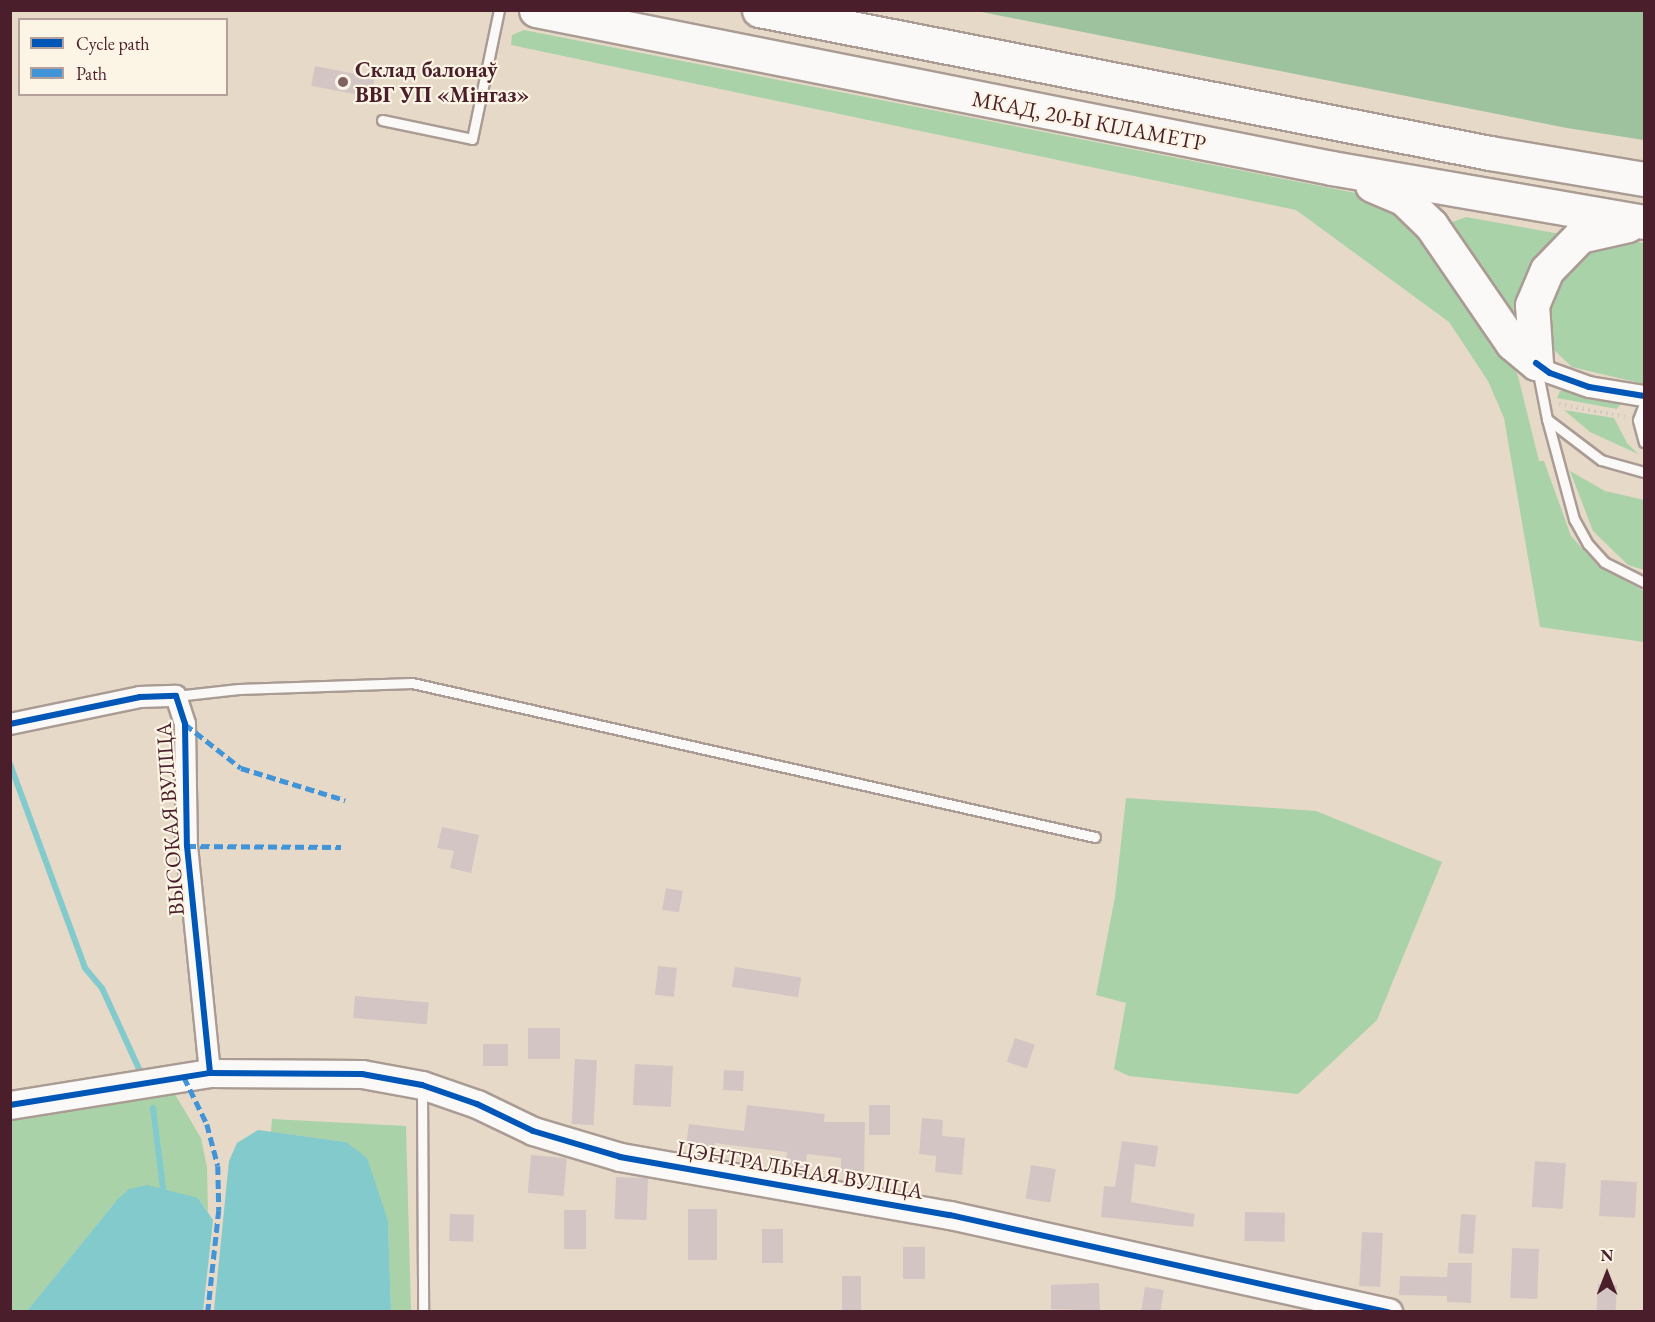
<!DOCTYPE html>
<meta charset="utf-8">
<style>
body{margin:0}
#map{position:relative;width:1655px;height:1322px;overflow:hidden;background:#e6d9c8;font-family:"EB Garamond",serif}
div>[style]{position:absolute}
[style*='--x']{left:calc(var(--x)*1px);top:calc(var(--y)*1px);width:calc(var(--w)*1px);rotate:calc(var(--a)*1deg)}
.green>*{inset:0;background:#aad2a9}
.forest>*{inset:0;background:#9dc29d}
.water>*{inset:0;background:#82cacc}
.stream>*{height:6px;margin:-3px;padding:0 3px;transform-origin:3px;border-radius:3px;background:#82cacc}
.building>*{inset:0;background:#d4c5c5;transform-origin:0 0}
.path>*{height:4px;margin-top:-2px;transform-origin:0;background:repeating-linear-gradient(90deg,#cdc7c4 0 1.5px,transparent 0 6px)}
.roads{filter:drop-shadow(2px 0 #aa9c94) drop-shadow(-2px 0 #aa9c94) drop-shadow(0 2px #aa9c94) drop-shadow(0 -2px #aa9c94)}
.lane>*{height:9px;margin:-4.5px;padding:0 4.5px;transform-origin:4.5px;border-radius:4.5px;background:#fbf9f7}
.street>*{height:20px;margin:-10px;padding:0 10px;transform-origin:10px;border-radius:10px;background:#fbf9f7}
.secondary>*{height:27px;margin:-13.5px;padding:0 13.5px;transform-origin:13.5px;border-radius:13.5px;background:#fbf9f7}
.highway>*{height:33px;margin:-16.5px;padding:0 16.5px;transform-origin:16.5px;border-radius:16.5px;background:#fbf9f7}
.quiet>*{height:4.5px;margin-top:-2.25px;transform-origin:0;background:repeating-linear-gradient(90deg,#4194d7 0 9px,transparent 0 13.5px)}
.cycleway>*{height:6px;margin:-3px;padding:0 3px;transform-origin:3px;border-radius:3px;background:#0057b8}
.dots>*{width:16px;height:16px;translate:-50% -50%;box-sizing:border-box;border:3px solid #fcf5e5;border-radius:50%}
span{translate:-50% -50%;white-space:nowrap;text-align:center;line-height:1.15;-webkit-text-stroke:4.5px #fcf5e5;paint-order:stroke}
.poi-label{font-size:22px;color:#4a1f2b;font-weight:700}
.left{translate:0 -50%;text-align:left}
.street-label{font-size:22px;color:#4a1f2b}
.frame{position:absolute;inset:0;border:12px solid #4a1f2b;pointer-events:none}
.legend{position:absolute;left:18px;top:18px;width:210px;height:78px;box-sizing:border-box;background:#fcf5e5;border:2px solid #b59f9b;margin:0;padding:8px 10px;list-style:none;font-size:18px;color:#4a1f2b}
.legend li{display:flex;align-items:center;gap:12px;height:30px}
.legend b{width:30px;border:2px solid #b59f9b}
.north{position:absolute;left:1577px;top:1244px;width:60px;height:60px;-webkit-text-stroke:4px #fcf5e5;paint-order:stroke;rotate:0deg;font-size:16px;font-weight:700;line-height:24px;text-align:center;color:#4a1f2b}
.north::after{content:'';display:block;margin:auto;width:21px;height:27px;background:#4a1f2b;clip-path:polygon(50% 0,100% 100%,50% 72%,0 100%)}
</style>
<div id="map">
<div class="green">
<div style="clip-path:polygon(524px 30px,1361px 194px,1398px 209px,1501px 342px,1518px 376px,1539px 461px,1544px 461px,1571px 536px,1598px 566px,1644px 591px,1644px 642px,1540px 627px,1504px 418px,1488px 381px,1449px 322px,1296px 210px,511px 45px,512px 35px)"></div>
<div style="clip-path:polygon(1466px 217px,1566px 235px,1531px 264px,1520px 288px,1520px 337px,1447px 238px,1450px 223px)"></div>
<div style="clip-path:polygon(1606px 236px,1644px 243px,1644px 384px,1572px 367px,1553px 349px,1544px 326px,1549px 284px)"></div>
<div style="clip-path:polygon(1560px 391px,1573px 391px,1622px 402px,1617px 409px,1557px 398px)"></div>
<div style="clip-path:polygon(1564px 410px,1614px 418px,1627px 443px,1638px 454px,1590px 432px)"></div>
<div style="clip-path:polygon(1570px 471px,1605px 491px,1644px 500px,1644px 570px,1628px 565px,1593px 531px)"></div>
<div style="clip-path:polygon(1126px 798px,1316px 811px,1442px 862px,1377px 1020px,1298px 1094px,1129px 1076px,1114px 1069px,1126px 1003px,1096px 995px,1115px 897px)"></div>
<div style="clip-path:polygon(173px 1091px,201px 1138px,207px 1167px,208px 1212px,198px 1198px,116px 1201px,27px 1311px,11px 1312px,11px 1116px)"></div>
<div style="clip-path:polygon(272px 1119px,406px 1126px,411px 1311px,391px 1311px,388px 1221px,346px 1142px,271px 1132px)"></div>
</div>
<div class="forest">
<div style="clip-path:polygon(977px 11px,1644px 11px,1644px 140px,1567px 128px)"></div>
</div>
<div class="water">
<div style="clip-path:polygon(258px 1130px,346px 1142px,367px 1158px,388px 1221px,391px 1311px,214px 1311px,229px 1161px,237px 1143px)"></div>
<div style="clip-path:polygon(147px 1185px,198px 1198px,213px 1220px,203px 1311px,27px 1311px,116px 1201px,129px 1189px)"></div>
</div>
<div class="stream">
<div style="--x:10;--y:764;--w:217;--a:69.8"></div>
<div style="--x:85;--y:968;--w:26;--a:50"></div>
<div style="--x:102;--y:988;--w:89;--a:65.4"></div>
<div style="--x:153;--y:1108;--w:81;--a:82.9"></div>
</div>
<div class="building">
<div style="left:315px;top:66px;width:61px;height:20px;rotate:11deg"></div>
<div style="clip-path:polygon(442px 827px,479px 835px,471px 873px,450px 868px,454px 851px,437px 848px)"></div>
<div style="left:666px;top:888px;width:17px;height:22px;rotate:10deg"></div>
<div style="left:658px;top:966px;width:19px;height:29px;rotate:6deg"></div>
<div style="left:735px;top:967px;width:67px;height:20px;rotate:9deg"></div>
<div style="left:355px;top:996px;width:74px;height:22px;rotate:5deg"></div>
<div style="left:528px;top:1028px;width:32px;height:31px"></div>
<div style="left:1015px;top:1038px;width:21px;height:25px;rotate:19deg"></div>
<div style="left:483px;top:1044px;width:25px;height:22px"></div>
<div style="left:575px;top:1059px;width:22px;height:65px;rotate:3deg"></div>
<div style="left:635px;top:1064px;width:38px;height:41px;rotate:3deg"></div>
<div style="left:724px;top:1070px;width:20px;height:20px;rotate:3deg"></div>
<div style="clip-path:polygon(747px 1105px,825px 1114px,824px 1122px,865px 1122px,864px 1172px,841px 1172px,841px 1158px,807px 1154px,805px 1170px,785px 1168px,787px 1152px,715px 1143px,714px 1149px,686px 1146px,689px 1124px,744px 1131px)"></div>
<div style="left:869px;top:1105px;width:21px;height:30px"></div>
<div style="clip-path:polygon(922px 1118px,943px 1120px,942px 1136px,965px 1138px,962px 1175px,935px 1172px,936px 1156px,919px 1154px)"></div>
<div style="clip-path:polygon(1122px 1141px,1158px 1146px,1155px 1167px,1135px 1164px,1131px 1202px,1195px 1214px,1193px 1227px,1101px 1217px,1104px 1186px,1115px 1187px)"></div>
<div style="left:531px;top:1155px;width:36px;height:38px;rotate:5deg"></div>
<div style="left:1535px;top:1161px;width:31px;height:46px;rotate:4deg"></div>
<div style="left:1031px;top:1165px;width:25px;height:34px;rotate:9deg"></div>
<div style="left:616px;top:1177px;width:32px;height:42px;rotate:2deg"></div>
<div style="left:1601px;top:1180px;width:36px;height:36px;rotate:3deg"></div>
<div style="left:688px;top:1209px;width:29px;height:51px"></div>
<div style="left:564px;top:1210px;width:22px;height:39px"></div>
<div style="left:1245px;top:1212px;width:40px;height:29px;rotate:1deg"></div>
<div style="left:450px;top:1214px;width:24px;height:27px;rotate:2deg"></div>
<div style="left:1461px;top:1214px;width:15px;height:39px;rotate:4deg"></div>
<div style="left:762px;top:1229px;width:21px;height:34px"></div>
<div style="left:1362px;top:1232px;width:21px;height:54px;rotate:3deg"></div>
<div style="left:903px;top:1247px;width:22px;height:32px"></div>
<div style="left:1512px;top:1248px;width:27px;height:50px;rotate:2deg"></div>
<div style="clip-path:polygon(1448px 1263px,1472px 1263px,1471px 1303px,1447px 1302px,1447px 1296px,1399px 1295px,1400px 1276px,1447px 1277px)"></div>
<div style="left:842px;top:1276px;width:19px;height:34px"></div>
<div style="clip-path:polygon(1099px 1283px,1100px 1311px,1051px 1309px,1051px 1285px)"></div>
<div style="left:1598px;top:1284px;width:19px;height:27px;rotate:3deg"></div>
<div style="left:1145px;top:1287px;width:19px;height:23px;rotate:9deg"></div>
</div>
<div class="path">
<div style="--x:1559;--y:404;--w:67;--a:11.1"></div>
</div>
<div class="roads">
<div class="lane">
<div style="--x:382;--y:120;--w:92;--a:11.9"></div>
<div style="--x:472;--y:139;--w:132;--a:-78.2"></div>
<div style="--x:1537;--y:368;--w:52;--a:78.9"></div>
<div style="--x:1547;--y:419;--w:68;--a:37.2"></div>
<div style="--x:1601;--y:460;--w:45;--a:15.6"></div>
<div style="--x:1644;--y:404;--w:17;--a:111"></div>
<div style="--x:1638;--y:420;--w:23;--a:75"></div>
<div style="--x:1547;--y:419;--w:104;--a:74.9"></div>
<div style="--x:1574;--y:519;--w:29;--a:61"></div>
<div style="--x:1588;--y:544;--w:24;--a:48"></div>
<div style="--x:1604;--y:562;--w:45;--a:26.6"></div>
<div style="--x:176;--y:696;--w:63;--a:-6.3"></div>
<div style="--x:239;--y:689;--w:173;--a:-2"></div>
<div style="--x:412;--y:683;--w:700;--a:12.71"></div>
<div style="--x:422;--y:1089;--w:223;--a:89.7"></div>
</div>
<div class="street">
<div style="--x:1536;--y:363;--w:17;--a:36"></div>
<div style="--x:1550;--y:373;--w:41;--a:19.7"></div>
<div style="--x:1589;--y:387;--w:56;--a:9.3"></div>
<div style="--x:10;--y:724;--w:133;--a:-11.7"></div>
<div style="--x:140;--y:697;--w:36;--a:-2"></div>
<div style="--x:176;--y:696;--w:29;--a:72"></div>
<div style="--x:185;--y:724;--w:122;--a:89.1"></div>
<div style="--x:187;--y:846;--w:228;--a:84.2"></div>
</div>
<div class="secondary">
<div style="--x:10;--y:1105;--w:203;--a:-9.1"></div>
<div style="--x:210;--y:1073;--w:152;--a:0.4"></div>
<div style="--x:362;--y:1074;--w:61;--a:10.4"></div>
<div style="--x:422;--y:1085;--w:58;--a:19.1"></div>
<div style="--x:477;--y:1104;--w:62;--a:25.7"></div>
<div style="--x:533;--y:1131;--w:91;--a:16.6"></div>
<div style="--x:620;--y:1157;--w:335;--a:10"></div>
<div style="--x:950;--y:1215;--w:449;--a:12.5"></div>
</div>
<div class="highway">
<div style="--x:536;--y:10;--w:812;--a:11.23"></div>
<div style="--x:1332;--y:168;--w:317;--a:9.8"></div>
<div style="--x:759;--y:10;--w:745;--a:11.07"></div>
<div style="--x:1490;--y:153;--w:156;--a:9.6"></div>
<div style="--x:1372;--y:185;--w:34;--a:23"></div>
<div style="--x:1403;--y:198;--w:39;--a:44"></div>
<div style="--x:1431;--y:225;--w:143;--a:55.5"></div>
<div style="--x:1512;--y:343;--w:31;--a:40"></div>
<div style="--x:1536;--y:363;--w:58;--a:-93.9"></div>
<div style="--x:1532;--y:305;--w:38;--a:-67"></div>
<div style="--x:1547;--y:270;--w:47;--a:-45.9"></div>
<div style="--x:1580;--y:236;--w:49;--a:-12.9"></div>
</div>
</div>
<div class="quiet">
<div style="--x:185;--y:724;--w:71;--a:38.2"></div>
<div style="--x:241;--y:768;--w:109;--a:17.1"></div>
<div style="--x:187;--y:846;--w:154;--a:0.4"></div>
<div style="--x:184;--y:1077;--w:52;--a:63.9"></div>
<div style="--x:207;--y:1124;--w:43;--a:75.3"></div>
<div style="--x:218;--y:1166;--w:44;--a:88.7"></div>
<div style="--x:219;--y:1210;--w:103;--a:96.2"></div>
</div>
<div class="cycleway">
<div style="--x:1536;--y:363;--w:17;--a:36"></div>
<div style="--x:1550;--y:373;--w:41;--a:19.7"></div>
<div style="--x:1589;--y:387;--w:56;--a:9.3"></div>
<div style="--x:10;--y:724;--w:133;--a:-11.7"></div>
<div style="--x:140;--y:697;--w:36;--a:-2"></div>
<div style="--x:176;--y:696;--w:29;--a:72"></div>
<div style="--x:185;--y:724;--w:122;--a:89.1"></div>
<div style="--x:187;--y:846;--w:228;--a:84.2"></div>
<div style="--x:10;--y:1105;--w:203;--a:-9.1"></div>
<div style="--x:210;--y:1073;--w:152;--a:0.4"></div>
<div style="--x:362;--y:1074;--w:61;--a:10.4"></div>
<div style="--x:422;--y:1085;--w:58;--a:19.1"></div>
<div style="--x:477;--y:1104;--w:62;--a:25.7"></div>
<div style="--x:533;--y:1131;--w:91;--a:16.6"></div>
<div style="--x:620;--y:1157;--w:335;--a:10"></div>
<div style="--x:950;--y:1215;--w:449;--a:12.5"></div>
</div>
<div class="dots">
<div style="left:343px;top:82px;background:#816062"></div>
</div>
<div class="poi-label">
<span class="left" style="left:355px;top:82px">Склад балонаў<br>ВВГ УП «Мінгаз»</span>
</div>
<div class="street-label">
<span style="left:1089px;top:121px;rotate:11deg">МКАД, 20-Ы КІЛАМЕТР</span>
<span style="left:170px;top:819px;rotate:-94deg">ВЫСОКАЯ ВУЛІЦА</span>
<span style="left:800px;top:1170px;rotate:10deg">ЦЭНТРАЛЬНАЯ ВУЛІЦА</span>
</div>
<div class="frame"></div>
<ul class="legend">
<li><b style="height:8px;background:#0057b8"></b>Cycle path</li>
<li><b style="height:8px;background:#4194d7"></b>Path</li>
</ul>
<div class="north">N</div>
</div>
